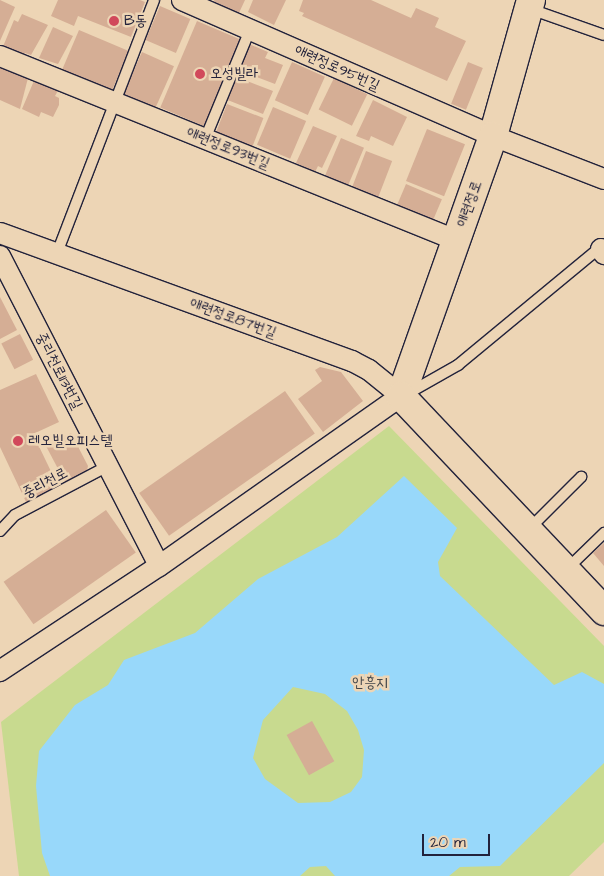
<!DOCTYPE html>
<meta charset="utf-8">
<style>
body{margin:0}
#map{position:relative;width:604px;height:876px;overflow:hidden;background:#edd5b5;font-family:"Architects Daughter","Poor Story",sans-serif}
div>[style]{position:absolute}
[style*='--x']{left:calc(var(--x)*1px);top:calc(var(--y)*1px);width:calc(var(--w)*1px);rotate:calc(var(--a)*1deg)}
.green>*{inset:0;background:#c8da8f}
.water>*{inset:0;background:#98d8fa}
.building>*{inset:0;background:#d5ae95;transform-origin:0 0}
.roads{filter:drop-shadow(1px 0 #22223b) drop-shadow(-1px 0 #22223b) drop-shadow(0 1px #22223b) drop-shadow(0 -1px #22223b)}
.lane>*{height:10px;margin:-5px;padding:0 5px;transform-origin:5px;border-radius:5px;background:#edd5b5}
.street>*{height:20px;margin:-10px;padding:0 10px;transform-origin:10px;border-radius:10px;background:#edd5b5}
.secondary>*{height:28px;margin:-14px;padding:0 14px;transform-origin:14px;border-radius:14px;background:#edd5b5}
.dots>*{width:14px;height:14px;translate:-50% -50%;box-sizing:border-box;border:2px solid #edd5b5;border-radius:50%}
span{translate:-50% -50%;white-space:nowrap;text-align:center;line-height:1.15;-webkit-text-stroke:5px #edd5b5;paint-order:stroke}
.poi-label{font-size:15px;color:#22223b}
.left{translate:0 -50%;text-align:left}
.street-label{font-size:15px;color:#22223b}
.park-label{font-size:15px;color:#43474c}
.scale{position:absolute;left:422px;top:834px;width:68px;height:22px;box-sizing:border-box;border:2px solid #22223b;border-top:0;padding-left:6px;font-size:15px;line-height:18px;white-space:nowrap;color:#22223b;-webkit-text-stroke:4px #edd5b5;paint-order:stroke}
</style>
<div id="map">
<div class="green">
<div style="clip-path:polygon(389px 426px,604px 646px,604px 842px,569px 876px,19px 876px,1px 722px)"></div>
</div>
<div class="water">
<div style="clip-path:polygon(evenodd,404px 476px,457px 528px,438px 562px,440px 576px,554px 685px,582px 672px,604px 684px,604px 763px,500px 866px,460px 867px,449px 876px,335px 876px,326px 866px,310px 867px,300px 876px,50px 876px,42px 853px,36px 786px,39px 751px,75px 705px,108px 685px,124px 660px,195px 633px,258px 579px,337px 537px,404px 476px,293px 687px,325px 694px,347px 711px,358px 730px,364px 750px,362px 777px,351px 792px,330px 802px,298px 803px,265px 779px,253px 758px,263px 720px,293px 687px)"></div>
</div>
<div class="building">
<div style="clip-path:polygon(0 0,15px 7px,0 41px)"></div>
<div style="clip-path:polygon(58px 0,140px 0,145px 2px,131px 37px,78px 16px,74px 26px,51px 16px)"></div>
<div style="clip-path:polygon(214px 0,245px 0,238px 15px,215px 4px)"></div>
<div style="clip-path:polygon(253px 0,286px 0,274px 25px,248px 12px)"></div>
<div style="clip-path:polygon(303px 0,371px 0,411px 18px,416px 8px,439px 18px,435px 27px,466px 41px,447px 81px,302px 16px,304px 13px,299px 11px)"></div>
<div style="left:160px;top:6px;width:33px;height:37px;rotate:23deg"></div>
<div style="clip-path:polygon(22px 14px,48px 25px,31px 55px,25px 53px,24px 58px,2px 49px,14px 20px,18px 22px)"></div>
<div style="left:197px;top:21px;width:49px;height:94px;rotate:23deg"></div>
<div style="clip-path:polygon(53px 27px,73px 36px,58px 64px,39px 58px)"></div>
<div style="left:79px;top:30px;width:54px;height:44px;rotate:23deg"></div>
<div style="clip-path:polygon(249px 44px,268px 52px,265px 58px,283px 65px,275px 84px,238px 70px)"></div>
<div style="left:142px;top:52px;width:35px;height:49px;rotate:24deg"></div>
<div style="left:292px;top:62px;width:36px;height:42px;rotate:24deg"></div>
<div style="left:468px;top:62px;width:16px;height:45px;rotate:22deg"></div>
<div style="clip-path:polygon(0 65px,28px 78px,20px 109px,0 100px)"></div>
<div style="clip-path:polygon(236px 71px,248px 77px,247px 81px,273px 91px,263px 114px,225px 99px)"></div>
<div style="clip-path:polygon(36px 76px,60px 87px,55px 96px,59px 98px,59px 105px,53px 117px,41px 112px,39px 117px,22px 109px)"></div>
<div style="left:334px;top:78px;width:37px;height:35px;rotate:26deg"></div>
<div style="clip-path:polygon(373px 100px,407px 117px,393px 146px,371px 136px,369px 141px,356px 136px)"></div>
<div style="left:227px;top:104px;width:39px;height:33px;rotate:21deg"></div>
<div style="left:273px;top:107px;width:36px;height:41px;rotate:23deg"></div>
<div style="clip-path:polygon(313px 126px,337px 136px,322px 168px,318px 166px,315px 172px,296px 163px)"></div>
<div style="left:427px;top:129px;width:41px;height:56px;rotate:22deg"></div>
<div style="left:341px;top:138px;width:25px;height:42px;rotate:23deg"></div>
<div style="left:366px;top:151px;width:28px;height:41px;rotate:21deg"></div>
<div style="left:406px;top:184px;width:39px;height:26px;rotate:23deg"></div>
<div style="clip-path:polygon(0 297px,17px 330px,0 339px)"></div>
<div style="left:20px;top:334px;width:29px;height:21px;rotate:63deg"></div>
<div style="clip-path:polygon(320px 367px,341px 372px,363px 401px,323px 432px,298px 399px,322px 381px,315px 370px)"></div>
<div style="clip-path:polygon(36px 374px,59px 422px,33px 434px,59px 488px,27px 504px,0 447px,0 390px)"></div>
<div style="left:285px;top:391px;width:52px;height:178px;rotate:55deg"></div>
<div style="clip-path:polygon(71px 433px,88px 466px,86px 474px,66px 484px,46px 446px)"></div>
<div style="left:106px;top:510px;width:52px;height:125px;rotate:55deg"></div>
<div style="clip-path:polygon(604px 543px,604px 566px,593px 553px)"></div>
<div style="left:312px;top:721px;width:46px;height:29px;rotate:61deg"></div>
</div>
<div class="roads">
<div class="lane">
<div style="--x:530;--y:9;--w:78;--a:19.4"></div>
<div style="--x:205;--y:139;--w:118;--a:-67.6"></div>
<div style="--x:57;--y:253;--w:271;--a:-69"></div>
<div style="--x:407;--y:394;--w:59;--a:-29.6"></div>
<div style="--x:458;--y:365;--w:187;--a:-39.6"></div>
<div style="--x:529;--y:529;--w:74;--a:-45"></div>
<div style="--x:0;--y:531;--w:22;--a:-47"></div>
<div style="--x:15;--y:515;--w:105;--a:-27.8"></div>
<div style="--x:567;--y:569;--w:52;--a:-44.2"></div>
</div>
<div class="street">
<div style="--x:182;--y:0;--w:339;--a:23.6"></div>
<div style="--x:493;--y:136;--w:119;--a:21.2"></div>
<div style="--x:0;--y:56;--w:492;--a:22"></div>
<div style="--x:0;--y:233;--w:375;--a:20"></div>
<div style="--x:352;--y:361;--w:19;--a:28"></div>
<div style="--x:369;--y:370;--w:41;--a:39.1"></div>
<div style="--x:401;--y:396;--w:296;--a:144.9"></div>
<div style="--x:159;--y:566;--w:191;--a:146.6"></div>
<div style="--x:601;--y:249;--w:6;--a:59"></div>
<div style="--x:0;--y:256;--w:348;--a:62.8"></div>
</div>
<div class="secondary">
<div style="--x:531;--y:0;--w:141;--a:105.6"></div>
<div style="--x:493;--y:136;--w:276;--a:109.5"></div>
<div style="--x:401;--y:396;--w:296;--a:46.6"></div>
</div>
</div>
<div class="dots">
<div style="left:114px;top:21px;background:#d1495b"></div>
<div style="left:200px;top:74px;background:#d1495b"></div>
<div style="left:18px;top:441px;background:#d1495b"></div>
</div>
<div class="poi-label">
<span class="left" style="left:124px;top:21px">B동</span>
<span class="left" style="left:210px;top:74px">오성빌라</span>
<span class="left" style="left:28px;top:441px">레오빌오피스텔</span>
</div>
<div class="street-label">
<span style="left:337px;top:68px;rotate:24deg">애련정로95번길</span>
<span style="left:228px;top:148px;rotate:22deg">애련정로93번길</span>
<span style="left:469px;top:204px;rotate:-70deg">애련정로</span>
<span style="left:233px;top:318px;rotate:20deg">애련정로87번길</span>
<span style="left:59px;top:371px;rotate:63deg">중리천로113번길</span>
<span style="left:45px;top:483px;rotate:-28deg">중리천로</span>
</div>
<div class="park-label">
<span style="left:370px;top:683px">안흥지</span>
</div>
<div class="scale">20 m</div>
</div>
